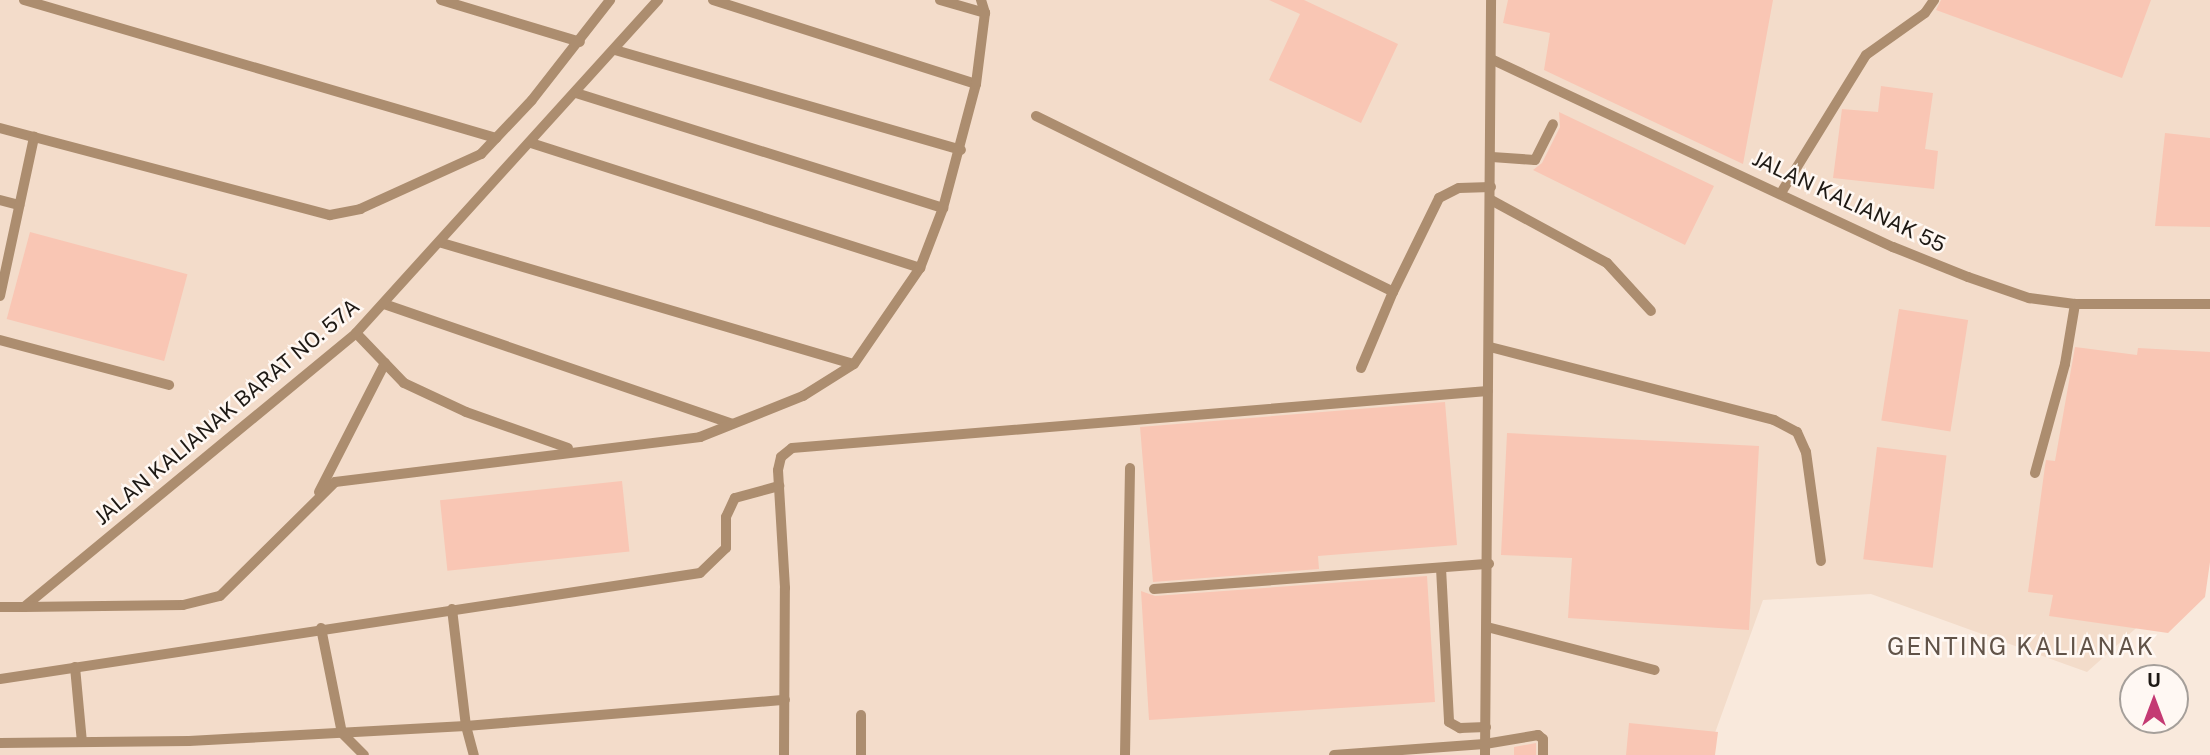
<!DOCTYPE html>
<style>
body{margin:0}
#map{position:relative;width:2210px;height:755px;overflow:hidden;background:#f9e9dc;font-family:"Public Sans",sans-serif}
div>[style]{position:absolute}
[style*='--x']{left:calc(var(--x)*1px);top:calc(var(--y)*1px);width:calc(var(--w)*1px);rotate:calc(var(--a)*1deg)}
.built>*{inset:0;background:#f3dcca}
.building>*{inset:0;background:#f9c6b4;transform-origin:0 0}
.lane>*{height:10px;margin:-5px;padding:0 5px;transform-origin:5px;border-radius:5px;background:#ac8d6f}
span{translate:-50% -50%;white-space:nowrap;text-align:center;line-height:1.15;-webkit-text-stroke:5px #fff8f3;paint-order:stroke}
.street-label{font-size:21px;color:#1e1914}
.quarter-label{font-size:24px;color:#615348;letter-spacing:2px}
.north{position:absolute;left:2119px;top:664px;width:70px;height:70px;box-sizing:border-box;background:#fff8f3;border:2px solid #a59f9a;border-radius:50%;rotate:0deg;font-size:19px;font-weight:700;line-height:28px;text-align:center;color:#1e1914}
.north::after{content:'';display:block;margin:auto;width:24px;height:32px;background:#c43a73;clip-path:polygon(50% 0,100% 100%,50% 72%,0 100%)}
</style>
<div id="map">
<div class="built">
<div style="clip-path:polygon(0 0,2210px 0,2210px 562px,2087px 672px,1871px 594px,1763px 600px,1707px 755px,0 755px)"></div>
</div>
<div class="building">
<div style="clip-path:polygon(1269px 0,1304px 0,1398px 44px,1361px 123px,1269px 80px,1300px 14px)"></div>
<div style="clip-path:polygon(1508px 0,1773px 0,1743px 164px,1544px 70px,1550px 33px,1503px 23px)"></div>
<div style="clip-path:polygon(1941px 0,2151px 0,2122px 78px,1936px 10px)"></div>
<div style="clip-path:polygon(1881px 86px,1933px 93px,1925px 149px,1938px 151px,1934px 189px,1833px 178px,1842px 109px,1878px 112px)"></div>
<div style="clip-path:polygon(1559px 112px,1714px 186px,1685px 245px,1533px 170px,1542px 163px,1560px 127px)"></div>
<div style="clip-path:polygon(2165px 133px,2210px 138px,2210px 227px,2155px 226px)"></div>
<div style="left:30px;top:232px;width:163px;height:90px;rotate:15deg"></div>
<div style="left:1899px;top:309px;width:70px;height:113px;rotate:9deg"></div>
<div style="clip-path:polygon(2075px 347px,2137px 355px,2138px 348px,2210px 352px,2210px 562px,2205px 597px,2168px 633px,2049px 616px,2053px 595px,2028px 592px,2045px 466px,2046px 460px,2055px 461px)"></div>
<div style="clip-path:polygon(1445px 402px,1457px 545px,1318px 556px,1319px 569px,1153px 582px,1140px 427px)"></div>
<div style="clip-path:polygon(1507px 433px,1759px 446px,1749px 630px,1568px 618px,1572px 558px,1501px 555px)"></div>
<div style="left:1877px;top:447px;width:70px;height:113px;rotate:7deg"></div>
<div style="left:622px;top:481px;width:71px;height:183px;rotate:84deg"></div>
<div style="clip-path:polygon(1427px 576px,1435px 702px,1149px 720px,1141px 591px,1155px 596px)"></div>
<div style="clip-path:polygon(1629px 723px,1718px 732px,1715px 755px,1626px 755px)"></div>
<div style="clip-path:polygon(1536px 743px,1536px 755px,1514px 755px,1514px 747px)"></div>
</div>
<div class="lane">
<div style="--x:24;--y:0;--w:492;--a:16.3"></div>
<div style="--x:441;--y:0;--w:145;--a:16.8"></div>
<div style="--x:713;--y:0;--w:276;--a:17.7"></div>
<div style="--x:940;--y:0;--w:47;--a:16.1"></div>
<div style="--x:615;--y:50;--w:360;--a:16.1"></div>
<div style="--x:1491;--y:59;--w:444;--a:25.1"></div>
<div style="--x:1893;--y:247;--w:81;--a:21.8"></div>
<div style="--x:1968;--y:277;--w:65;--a:19"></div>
<div style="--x:2029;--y:298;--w:46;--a:7.4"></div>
<div style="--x:2075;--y:304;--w:135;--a:0"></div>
<div style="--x:576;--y:93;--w:385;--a:17.4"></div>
<div style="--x:1036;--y:116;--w:398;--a:26.2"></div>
<div style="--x:1393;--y:292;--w:105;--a:-63.9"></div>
<div style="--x:1439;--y:198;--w:22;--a:-27"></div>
<div style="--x:1459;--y:188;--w:32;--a:-2"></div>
<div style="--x:0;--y:128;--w:35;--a:15"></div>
<div style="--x:531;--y:143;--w:409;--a:17.8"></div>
<div style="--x:1492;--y:157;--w:43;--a:4"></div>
<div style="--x:1535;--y:160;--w:40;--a:-63.4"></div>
<div style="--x:1781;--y:193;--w:162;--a:-58.4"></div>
<div style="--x:1866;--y:55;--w:72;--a:-35.4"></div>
<div style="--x:1925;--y:13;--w:16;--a:-55"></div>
<div style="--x:0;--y:200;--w:20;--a:15"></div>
<div style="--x:1491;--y:200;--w:132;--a:28.5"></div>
<div style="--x:1607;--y:263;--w:65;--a:47.5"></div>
<div style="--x:442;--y:243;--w:429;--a:16.4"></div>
<div style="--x:0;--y:296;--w:163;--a:-77.9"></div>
<div style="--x:34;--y:137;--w:306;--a:14.8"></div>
<div style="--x:330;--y:215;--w:31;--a:-11"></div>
<div style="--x:360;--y:209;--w:133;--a:-24.4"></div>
<div style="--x:481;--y:154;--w:74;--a:-46.6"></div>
<div style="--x:532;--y:100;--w:127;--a:-52"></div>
<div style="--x:384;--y:304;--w:368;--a:19"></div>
<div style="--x:356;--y:333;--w:69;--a:46.2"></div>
<div style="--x:404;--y:383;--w:68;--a:25.1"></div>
<div style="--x:466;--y:412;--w:108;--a:19.4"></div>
<div style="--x:0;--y:340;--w:175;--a:14.9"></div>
<div style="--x:1490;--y:347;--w:293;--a:14.4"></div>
<div style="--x:1774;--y:420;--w:26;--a:28"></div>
<div style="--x:1797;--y:432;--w:22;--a:66"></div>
<div style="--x:1806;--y:452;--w:110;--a:82.2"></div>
<div style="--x:1361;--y:368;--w:82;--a:-67.2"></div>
<div style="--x:2035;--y:473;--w:113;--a:-74.6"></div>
<div style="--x:2065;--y:364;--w:61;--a:-80.5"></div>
<div style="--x:319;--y:492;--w:145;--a:-62.9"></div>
<div style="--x:1441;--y:568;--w:154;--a:87"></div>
<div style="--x:1449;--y:722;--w:13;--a:29"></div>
<div style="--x:1460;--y:728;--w:26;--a:-2"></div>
<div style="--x:1154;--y:589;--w:336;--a:-4.3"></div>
<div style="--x:0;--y:607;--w:24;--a:0"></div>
<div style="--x:24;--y:607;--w:430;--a:-39.5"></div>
<div style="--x:356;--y:333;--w:450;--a:-47.8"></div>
<div style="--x:24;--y:607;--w:159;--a:-0.7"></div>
<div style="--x:183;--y:605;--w:38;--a:-14"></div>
<div style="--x:220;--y:596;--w:162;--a:-44.7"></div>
<div style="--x:335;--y:482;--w:368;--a:-7"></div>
<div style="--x:700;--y:437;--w:111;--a:-21.7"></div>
<div style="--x:803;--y:396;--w:60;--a:-32.1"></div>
<div style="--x:854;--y:364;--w:116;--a:-55.5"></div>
<div style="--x:920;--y:268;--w:64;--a:-69"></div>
<div style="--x:943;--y:208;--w:128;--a:-75.1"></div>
<div style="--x:976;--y:84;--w:72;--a:-82.8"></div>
<div style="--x:985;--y:13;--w:14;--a:-107"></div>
<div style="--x:452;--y:609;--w:118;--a:83.2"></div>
<div style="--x:466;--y:726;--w:30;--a:75"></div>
<div style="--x:1487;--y:627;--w:173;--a:14.4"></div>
<div style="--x:321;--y:628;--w:107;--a:78.7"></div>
<div style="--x:342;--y:733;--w:31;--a:45"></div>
<div style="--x:75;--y:667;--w:75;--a:84.7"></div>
<div style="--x:0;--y:679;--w:708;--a:-8.61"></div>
<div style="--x:700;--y:573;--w:36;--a:-44"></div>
<div style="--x:726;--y:548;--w:31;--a:-90"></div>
<div style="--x:726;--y:517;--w:21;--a:-65"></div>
<div style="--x:735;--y:498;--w:46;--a:-15.3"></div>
<div style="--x:0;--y:743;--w:189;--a:-0.6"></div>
<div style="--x:189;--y:741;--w:277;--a:-3.1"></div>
<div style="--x:466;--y:726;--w:320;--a:-4.7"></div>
<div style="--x:784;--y:755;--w:167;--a:-89.7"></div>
<div style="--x:785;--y:588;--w:118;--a:-93.4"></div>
<div style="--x:778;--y:470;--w:13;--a:-77"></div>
<div style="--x:781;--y:457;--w:14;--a:-39"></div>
<div style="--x:792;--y:448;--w:698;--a:-4.68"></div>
<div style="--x:861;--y:755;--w:40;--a:-90"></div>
<div style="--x:1125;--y:755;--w:287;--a:-89"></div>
<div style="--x:1334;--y:755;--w:151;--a:-4.2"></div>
<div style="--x:1485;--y:744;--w:54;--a:-9.6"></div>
<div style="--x:1538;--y:735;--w:6;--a:39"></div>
<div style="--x:1543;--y:739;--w:16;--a:90"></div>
<div style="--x:1485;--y:755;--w:755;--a:-89.54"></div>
</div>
<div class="street-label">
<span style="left:1849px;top:202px;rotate:25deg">JALAN KALIANAK 55</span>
<span style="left:227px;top:412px;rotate:-40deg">JALAN KALIANAK BARAT NO. 57A</span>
</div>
<div class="quarter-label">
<span style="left:2021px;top:647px">GENTING KALIANAK</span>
</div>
<div class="north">U</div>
</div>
